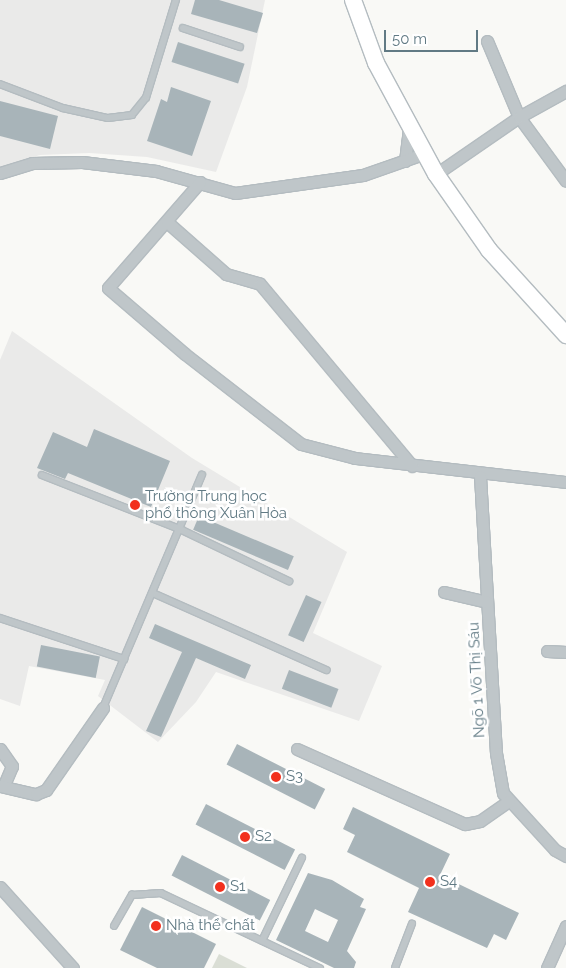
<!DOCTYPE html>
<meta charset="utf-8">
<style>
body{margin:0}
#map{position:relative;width:566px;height:968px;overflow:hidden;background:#f9f9f6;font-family:Raleway,sans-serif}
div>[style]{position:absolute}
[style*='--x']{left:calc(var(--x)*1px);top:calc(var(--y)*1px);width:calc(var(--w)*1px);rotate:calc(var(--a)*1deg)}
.built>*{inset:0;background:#eaeae9}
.green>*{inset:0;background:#daded5}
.building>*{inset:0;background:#a8b4b9;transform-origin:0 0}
.roads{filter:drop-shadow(1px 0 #b4bcc0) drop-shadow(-1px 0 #b4bcc0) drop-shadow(0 1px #b4bcc0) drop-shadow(0 -1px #b4bcc0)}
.lane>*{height:5.5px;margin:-2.75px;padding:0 2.75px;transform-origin:2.75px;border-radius:2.75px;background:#bfc6c9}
.street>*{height:11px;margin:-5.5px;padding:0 5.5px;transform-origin:5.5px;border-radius:5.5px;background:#bfc6c9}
.secondary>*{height:16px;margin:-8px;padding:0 8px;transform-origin:8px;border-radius:8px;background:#fff}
.dots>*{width:14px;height:14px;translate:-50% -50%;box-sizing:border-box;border:2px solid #fff;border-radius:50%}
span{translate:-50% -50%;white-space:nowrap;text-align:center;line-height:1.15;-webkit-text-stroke:5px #fff;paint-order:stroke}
.poi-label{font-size:15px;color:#617a84}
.left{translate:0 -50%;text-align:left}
.street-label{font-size:15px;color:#617a84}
.scale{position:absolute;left:384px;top:30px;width:94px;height:22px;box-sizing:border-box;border:2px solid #617a84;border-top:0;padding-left:6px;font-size:15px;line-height:18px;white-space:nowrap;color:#617a84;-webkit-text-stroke:4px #fff;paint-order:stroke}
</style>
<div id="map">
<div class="built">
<div style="clip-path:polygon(0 0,265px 0,247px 87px,216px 172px,147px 157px,89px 153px,40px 155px,0 167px)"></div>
<div style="clip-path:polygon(12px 331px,192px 458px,347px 552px,313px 633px,382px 666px,359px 721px,216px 672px,196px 702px,158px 742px,98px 696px,105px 680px,29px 666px,20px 706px,0 699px,0 360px)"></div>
</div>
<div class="green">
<div style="clip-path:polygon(219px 954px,247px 968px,212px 968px)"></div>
</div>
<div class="building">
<div style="clip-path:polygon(195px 0,219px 0,263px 13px,257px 33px,191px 14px)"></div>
<div style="left:178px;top:42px;width:70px;height:21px;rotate:18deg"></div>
<div style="clip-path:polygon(171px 87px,211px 101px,192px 156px,147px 141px,161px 99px,167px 102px)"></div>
<div style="clip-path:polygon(0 101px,58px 116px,50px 149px,0 136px)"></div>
<div style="clip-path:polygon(94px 429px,170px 461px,151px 507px,68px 473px,65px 479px,37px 468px,53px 432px,87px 447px)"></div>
<div style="left:199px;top:516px;width:103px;height:15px;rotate:23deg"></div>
<div style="left:306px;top:595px;width:17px;height:44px;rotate:24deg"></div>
<div style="clip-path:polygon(155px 624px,251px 665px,245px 679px,196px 658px,161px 737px,146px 731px,182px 652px,149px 638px)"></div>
<div style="left:41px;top:645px;width:60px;height:22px;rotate:11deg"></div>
<div style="left:289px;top:670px;width:53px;height:20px;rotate:21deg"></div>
<div style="left:237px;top:744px;width:99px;height:23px;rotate:27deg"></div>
<div style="left:206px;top:804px;width:100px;height:23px;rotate:27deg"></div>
<div style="clip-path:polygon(353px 807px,450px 854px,440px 875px,519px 913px,506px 940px,494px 934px,487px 948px,408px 912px,419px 888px,347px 852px,355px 835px,343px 829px)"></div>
<div style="left:182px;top:855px;width:99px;height:23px;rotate:27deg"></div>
<div style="clip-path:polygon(evenodd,308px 873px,332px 880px,364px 899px,360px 907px,366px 909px,347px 951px,356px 962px,354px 968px,334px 968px,276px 940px,308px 873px,315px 909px,338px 920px,328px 942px,305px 931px,315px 909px)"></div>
<div style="clip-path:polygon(142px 907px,216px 944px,204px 968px,157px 968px,120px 950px)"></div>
</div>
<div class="roads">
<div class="lane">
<div style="--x:183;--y:28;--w:60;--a:18.4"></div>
<div style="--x:0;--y:84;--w:67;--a:20.9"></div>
<div style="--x:63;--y:108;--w:46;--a:12.5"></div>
<div style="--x:108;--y:118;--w:24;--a:-7"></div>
<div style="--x:132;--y:115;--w:22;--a:-51"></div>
<div style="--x:146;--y:98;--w:102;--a:-73"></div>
<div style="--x:42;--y:475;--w:150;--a:21.4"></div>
<div style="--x:182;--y:530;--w:119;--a:25.5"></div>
<div style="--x:153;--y:593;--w:190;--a:23.9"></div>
<div style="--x:0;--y:618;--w:131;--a:18.3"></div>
<div style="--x:103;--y:708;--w:253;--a:-67"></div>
<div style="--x:114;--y:926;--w:36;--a:-60"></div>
<div style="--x:132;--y:895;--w:29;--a:-4"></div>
<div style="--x:161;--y:893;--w:176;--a:25.3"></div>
<div style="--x:262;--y:941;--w:92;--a:-64.3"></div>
<div style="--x:395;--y:968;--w:47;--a:-68.9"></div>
</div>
<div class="street">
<div style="--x:487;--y:41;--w:82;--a:67.2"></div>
<div style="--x:519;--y:117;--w:79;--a:53.7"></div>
<div style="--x:405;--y:161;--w:31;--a:-83"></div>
<div style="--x:0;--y:173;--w:34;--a:-17"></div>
<div style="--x:32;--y:163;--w:50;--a:-1.1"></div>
<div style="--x:82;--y:162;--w:75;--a:6.9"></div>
<div style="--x:156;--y:171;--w:82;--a:15.6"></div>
<div style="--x:235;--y:193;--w:129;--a:-8"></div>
<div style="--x:363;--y:175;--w:64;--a:-19.3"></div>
<div style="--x:436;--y:174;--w:101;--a:-34.5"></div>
<div style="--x:519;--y:117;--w:54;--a:-29"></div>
<div style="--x:200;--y:182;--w:140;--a:131"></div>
<div style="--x:108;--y:288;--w:101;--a:40.6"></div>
<div style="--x:185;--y:354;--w:147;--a:37.8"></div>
<div style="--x:301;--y:444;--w:56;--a:14.5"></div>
<div style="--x:355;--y:458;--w:212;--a:6.5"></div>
<div style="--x:167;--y:222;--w:79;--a:41.4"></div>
<div style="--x:226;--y:274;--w:35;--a:16"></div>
<div style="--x:260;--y:284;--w:237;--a:50.1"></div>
<div style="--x:480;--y:476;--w:277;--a:86.7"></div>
<div style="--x:496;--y:753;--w:41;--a:80.1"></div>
<div style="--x:503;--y:793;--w:77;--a:47.6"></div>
<div style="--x:555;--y:850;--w:13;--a:29"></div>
<div style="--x:444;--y:592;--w:44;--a:13.1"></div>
<div style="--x:547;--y:651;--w:19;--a:3"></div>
<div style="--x:0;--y:749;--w:21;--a:55"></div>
<div style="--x:12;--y:766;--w:21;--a:113"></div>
<div style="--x:297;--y:749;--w:184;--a:24.1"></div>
<div style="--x:465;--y:824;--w:15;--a:-11"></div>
<div style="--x:480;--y:821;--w:35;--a:-35"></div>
<div style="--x:0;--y:786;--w:37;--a:13"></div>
<div style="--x:36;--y:794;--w:11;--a:-22"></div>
<div style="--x:46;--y:790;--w:100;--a:-55.2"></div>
<div style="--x:0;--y:887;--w:109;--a:48"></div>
<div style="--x:547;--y:968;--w:46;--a:-65.7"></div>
</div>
<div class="secondary">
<div style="--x:353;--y:0;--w:67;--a:69.9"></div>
<div style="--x:376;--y:63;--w:126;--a:61.6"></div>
<div style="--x:436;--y:174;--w:93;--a:55.1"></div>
<div style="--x:489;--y:250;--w:115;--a:47.8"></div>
</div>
</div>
<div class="dots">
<div style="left:135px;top:505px;background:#f2301d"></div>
<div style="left:276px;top:777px;background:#f2301d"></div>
<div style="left:245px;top:837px;background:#f2301d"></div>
<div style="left:430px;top:882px;background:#f2301d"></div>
<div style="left:220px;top:887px;background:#f2301d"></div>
<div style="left:156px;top:926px;background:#f2301d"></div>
</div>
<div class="poi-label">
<span class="left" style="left:145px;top:505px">Trường Trung học<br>phổ thông Xuân Hòa</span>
<span class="left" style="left:286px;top:777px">S3</span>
<span class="left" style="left:255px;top:837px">S2</span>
<span class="left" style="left:440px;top:882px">S4</span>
<span class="left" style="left:230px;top:887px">S1</span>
<span class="left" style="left:166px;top:926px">Nhà thể chất</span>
</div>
<div class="street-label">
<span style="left:477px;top:680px;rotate:-93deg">Ngõ 1 Võ Thị Sáu</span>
</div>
<div class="scale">50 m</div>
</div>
